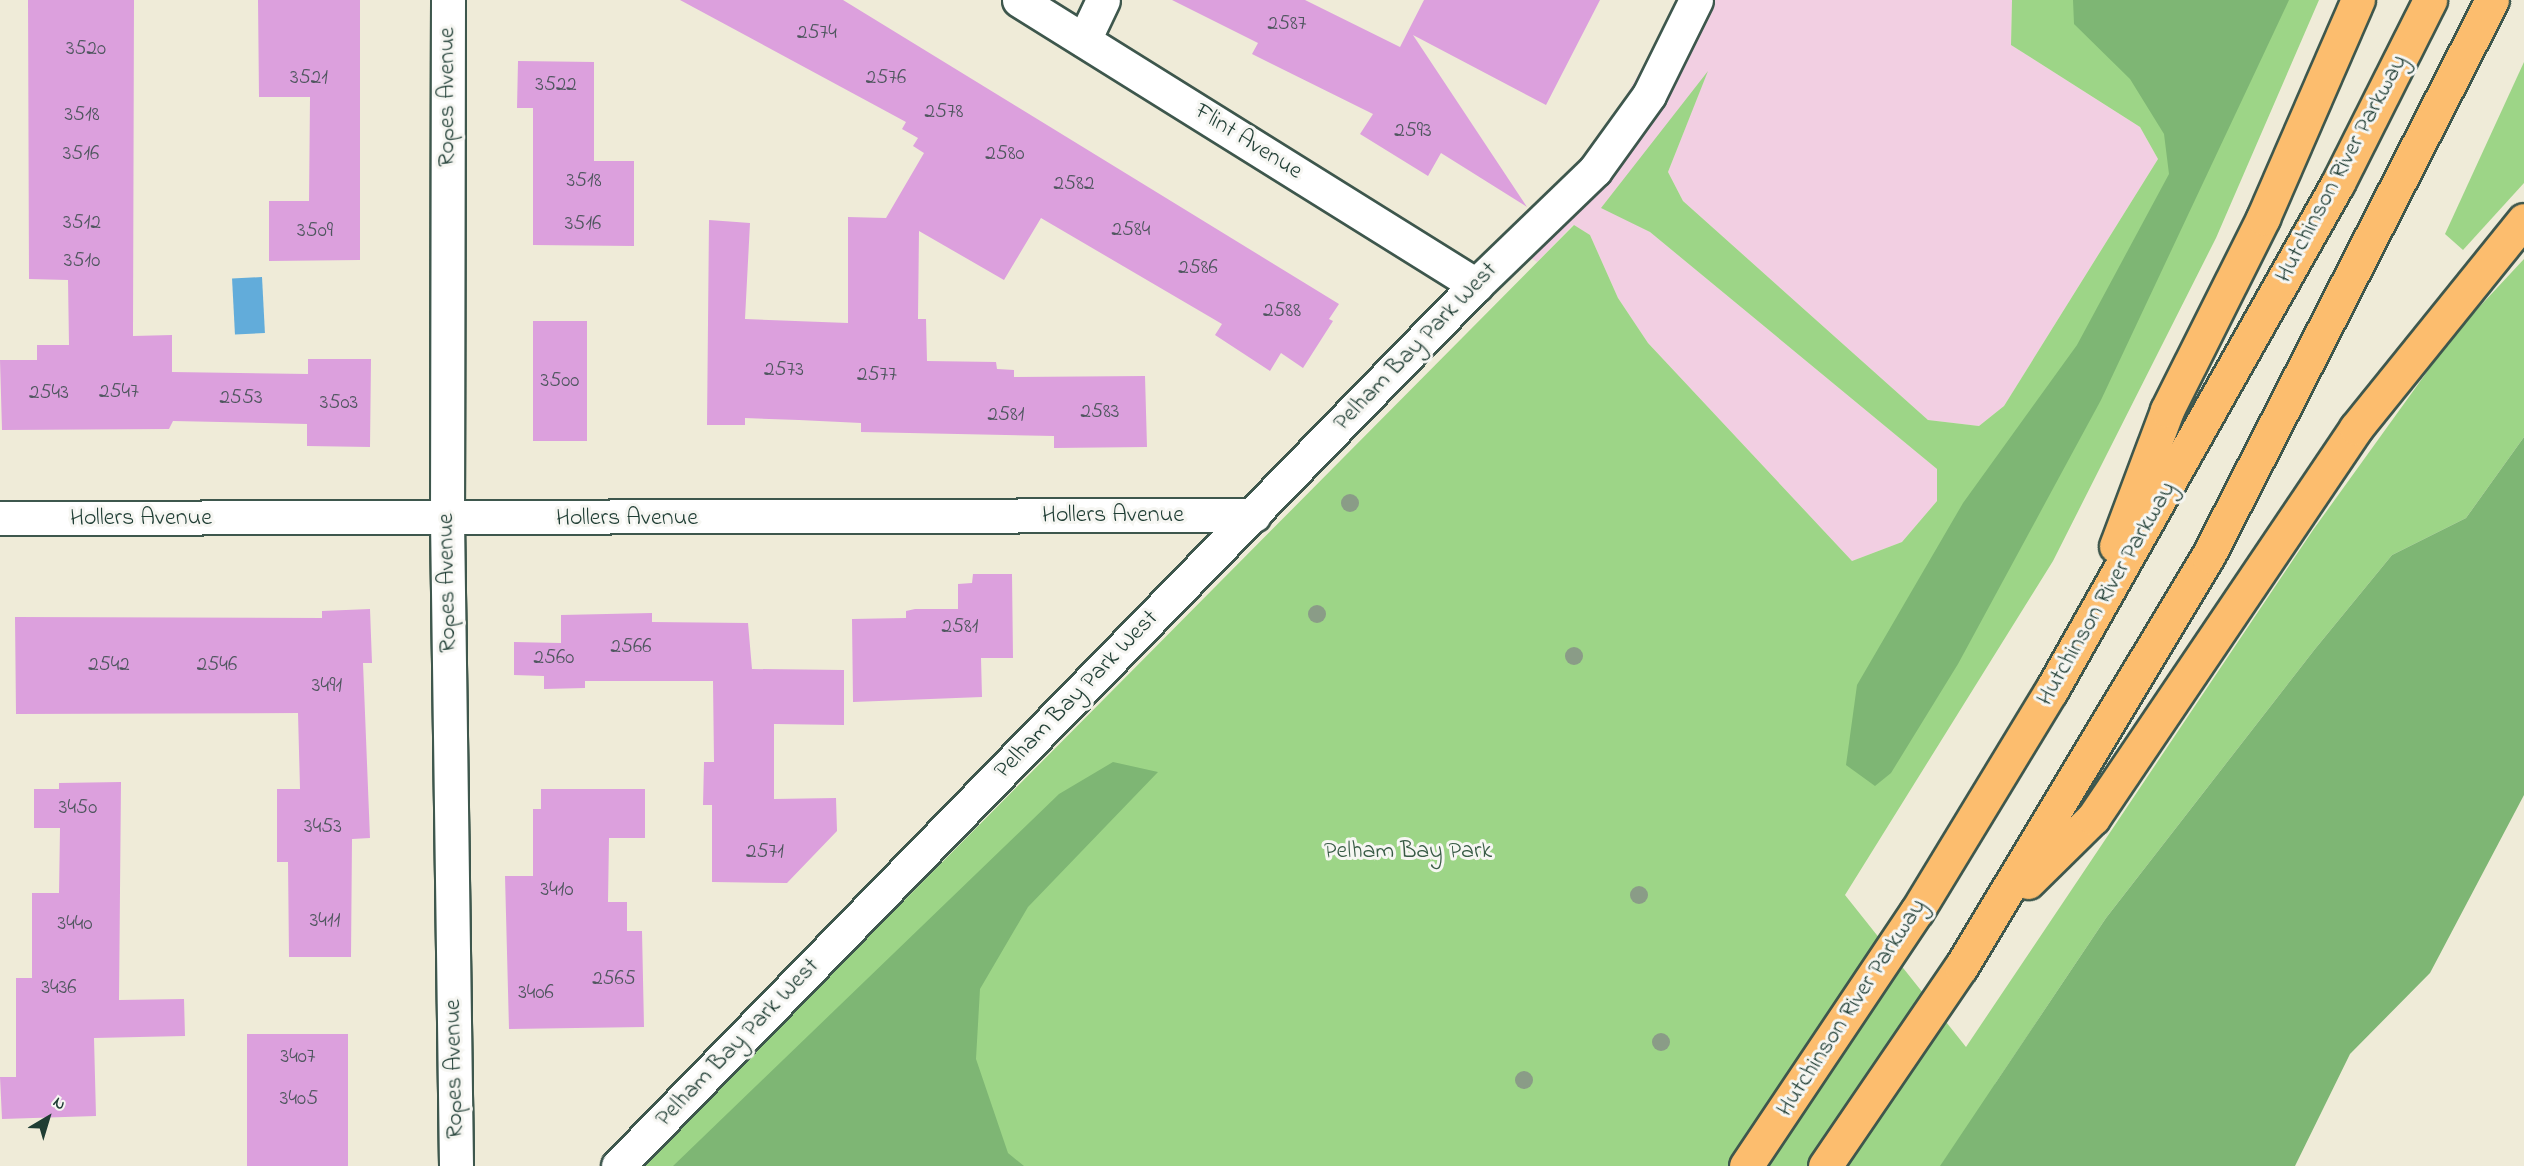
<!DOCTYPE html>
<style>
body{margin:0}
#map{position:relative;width:2524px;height:1166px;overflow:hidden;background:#efebd8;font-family:"Indie Flower",sans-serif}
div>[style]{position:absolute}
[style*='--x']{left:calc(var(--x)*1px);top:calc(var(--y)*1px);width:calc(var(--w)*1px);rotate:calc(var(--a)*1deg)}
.built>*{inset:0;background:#f2cfe2}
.green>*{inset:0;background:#9dd587}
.forest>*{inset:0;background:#7eb674}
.water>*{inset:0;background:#62acda;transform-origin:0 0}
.building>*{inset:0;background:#dca0dd;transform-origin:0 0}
.roads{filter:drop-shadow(2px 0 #3e574d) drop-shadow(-2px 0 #3e574d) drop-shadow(0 2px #3e574d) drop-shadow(0 -2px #3e574d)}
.minor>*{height:33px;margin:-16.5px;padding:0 16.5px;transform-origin:16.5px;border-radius:16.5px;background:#fff}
.highway>*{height:33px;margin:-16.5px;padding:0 16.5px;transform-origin:16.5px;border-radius:16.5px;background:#fcbd6e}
.trees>*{width:18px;height:18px;margin:-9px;border-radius:50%;background:#8a9c87}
span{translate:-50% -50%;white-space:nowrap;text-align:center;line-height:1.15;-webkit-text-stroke:6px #f6f6f2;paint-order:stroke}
.number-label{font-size:21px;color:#4e565e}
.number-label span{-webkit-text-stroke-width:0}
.street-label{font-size:24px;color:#1f3d34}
.park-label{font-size:24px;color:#385b45}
.north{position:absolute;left:18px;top:1088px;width:60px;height:60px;-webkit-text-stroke:4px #f6f6f2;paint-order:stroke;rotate:38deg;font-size:16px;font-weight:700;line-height:24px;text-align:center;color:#1f3d34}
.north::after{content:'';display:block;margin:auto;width:21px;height:27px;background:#1f3d34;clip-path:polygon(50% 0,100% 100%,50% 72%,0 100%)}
</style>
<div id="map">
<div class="built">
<div style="clip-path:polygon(1681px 0,2012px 0,2011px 45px,2140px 127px,2158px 159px,2004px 406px,1979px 426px,1928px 420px,1683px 201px,1668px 172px,1706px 75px,1602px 207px,1650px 232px,1937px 469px,1937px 501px,1902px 542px,1852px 561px,1648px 343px,1618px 298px,1590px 235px,1573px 225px,1537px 262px,1503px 239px,1602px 138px)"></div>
</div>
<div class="green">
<div style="clip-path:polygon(2012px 0,2319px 0,2216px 238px,2053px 561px,1845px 895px,1966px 1047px,2313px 530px,2455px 333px,2524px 259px,2524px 437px,2466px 518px,2392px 555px,2315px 649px,2106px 918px,1995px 1084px,2061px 1166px,641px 1166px,1574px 225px,1590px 235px,1618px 298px,1648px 343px,1852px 561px,1902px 542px,1937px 501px,1937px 469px,1650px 232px,1601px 208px,1708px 71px,1668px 172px,1683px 201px,1928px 420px,1979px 426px,2004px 406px,2158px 159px,2140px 127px,2011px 45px)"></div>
<div style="clip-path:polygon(2524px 62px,2524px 183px,2463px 250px,2445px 234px)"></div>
</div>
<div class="forest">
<div style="clip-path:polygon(2073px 0,2289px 0,2101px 400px,1958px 664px,1891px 773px,1875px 786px,1846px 765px,1857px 685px,1963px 503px,2077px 345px,2169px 174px,2164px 134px,2130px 79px,2074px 24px)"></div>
<div style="clip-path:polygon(2524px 437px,2524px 795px,2430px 973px,2350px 1054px,2295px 1166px,1940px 1166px,2106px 918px,2315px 649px,2392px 555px,2466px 518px)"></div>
<div style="clip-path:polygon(1113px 762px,1158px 772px,1028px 907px,980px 989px,976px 1059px,1008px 1153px,1024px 1166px,673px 1166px,1059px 794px)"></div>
</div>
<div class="water">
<div style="left:262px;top:277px;width:56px;height:30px;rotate:87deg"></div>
</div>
<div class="building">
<div style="clip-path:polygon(28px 0,134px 0,133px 336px,172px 335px,172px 372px,308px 374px,308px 359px,371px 359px,370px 447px,307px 446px,307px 424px,173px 421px,169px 429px,2px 430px,0 360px,37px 360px,37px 345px,69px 345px,68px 280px,29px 279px)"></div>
<div style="clip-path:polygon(258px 0,360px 0,360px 260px,269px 261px,269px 201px,309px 201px,310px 97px,259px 97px)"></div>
<div style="clip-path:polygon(680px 0,843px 0,1339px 304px,1329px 319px,1333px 321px,1303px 368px,1281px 353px,1270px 371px,1215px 335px,1222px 324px,1041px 218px,1004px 280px,919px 231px,918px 319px,926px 319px,927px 361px,996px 362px,997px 369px,1014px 370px,1014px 377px,1145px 376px,1147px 447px,1054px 448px,1054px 436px,861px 432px,861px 423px,799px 420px,745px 418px,745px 425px,707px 425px,709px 220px,750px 223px,745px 319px,848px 323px,848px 217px,886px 218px,924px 153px,913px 146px,918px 138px,902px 129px,906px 122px)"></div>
<div style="clip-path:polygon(1172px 0,1305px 0,1400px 47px,1424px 0,1600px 0,1546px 105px,1413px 35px,1527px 207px,1441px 153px,1428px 176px,1360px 134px,1373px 114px,1252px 54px,1258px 43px)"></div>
<div style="clip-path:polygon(518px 61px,594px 62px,594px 161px,634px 161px,634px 246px,533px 245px,533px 108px,517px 108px)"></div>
<div style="left:533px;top:321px;width:54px;height:120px"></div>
<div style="clip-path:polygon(973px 574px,1012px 574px,1013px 658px,981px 658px,982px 697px,853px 702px,852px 619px,906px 618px,906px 611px,915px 609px,958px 609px,958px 584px,972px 583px)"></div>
<div style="clip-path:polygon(370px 609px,372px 663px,363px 663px,370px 838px,352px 839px,351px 957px,289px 957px,288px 862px,277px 862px,277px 789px,300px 789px,298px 713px,16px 714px,15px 617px,322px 618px,322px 611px)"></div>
<div style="clip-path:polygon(652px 613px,652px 622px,748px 623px,752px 669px,844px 670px,844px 725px,774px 724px,774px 799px,836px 798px,837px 831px,787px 883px,712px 882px,712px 805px,703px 805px,704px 762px,714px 762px,713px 681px,585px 681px,585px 688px,544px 689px,544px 676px,514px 675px,514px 642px,561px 643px,561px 615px)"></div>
<div style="clip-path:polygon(121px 782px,119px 1000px,184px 999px,185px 1036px,94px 1038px,96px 1116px,2px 1119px,0 1077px,16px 1077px,16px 978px,32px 978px,32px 893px,59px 893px,60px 828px,34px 828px,34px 789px,59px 789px,59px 783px)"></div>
<div style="clip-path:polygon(541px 789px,645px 789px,645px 838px,609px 838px,608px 902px,627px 902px,627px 931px,642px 931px,644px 1027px,509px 1029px,505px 876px,533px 876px,533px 809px,541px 809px)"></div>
<div style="left:348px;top:1034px;width:132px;height:101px;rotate:90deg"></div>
</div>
<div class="roads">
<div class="minor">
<div style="--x:448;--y:0;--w:520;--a:90.11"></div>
<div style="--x:447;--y:520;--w:646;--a:89.2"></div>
<div style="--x:1019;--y:0;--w:539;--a:31.95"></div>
<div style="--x:1084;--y:40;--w:44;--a:-64.6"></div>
<div style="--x:0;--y:518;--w:1254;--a:-0.14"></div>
<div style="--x:618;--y:1166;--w:1230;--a:-45.76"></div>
<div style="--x:1476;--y:285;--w:165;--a:-44"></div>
<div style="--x:1595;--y:170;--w:92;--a:-54.2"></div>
<div style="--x:1649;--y:95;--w:106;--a:-63.7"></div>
</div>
<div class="highway">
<div style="--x:2116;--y:546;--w:145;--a:-69.4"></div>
<div style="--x:2167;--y:410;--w:215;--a:-63.4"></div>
<div style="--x:2263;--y:218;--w:238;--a:-66.5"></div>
<div style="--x:2028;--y:882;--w:91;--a:-44.6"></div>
<div style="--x:2093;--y:818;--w:470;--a:-56"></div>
<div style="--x:2356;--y:428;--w:267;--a:-51.1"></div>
<div style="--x:1746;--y:1166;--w:307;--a:-56.2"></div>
<div style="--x:1917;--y:911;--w:258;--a:-58.7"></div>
<div style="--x:2051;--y:691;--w:583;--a:-60.54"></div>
<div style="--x:2338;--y:183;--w:205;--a:-63.3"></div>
<div style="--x:1825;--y:1166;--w:241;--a:-55.7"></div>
<div style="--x:1961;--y:967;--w:480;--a:-59"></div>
<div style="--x:2208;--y:556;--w:624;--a:-62.94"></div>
</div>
</div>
<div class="trees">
<div style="left:1350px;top:503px"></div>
<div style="left:1317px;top:614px"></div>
<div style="left:1574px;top:656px"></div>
<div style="left:1639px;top:895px"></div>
<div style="left:1661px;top:1042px"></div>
<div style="left:1524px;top:1080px"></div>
</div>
<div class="number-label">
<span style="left:1287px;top:24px">2587</span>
<span style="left:817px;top:33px">2574</span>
<span style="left:86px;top:49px">3520</span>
<span style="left:309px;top:78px">3521</span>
<span style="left:886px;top:78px">2576</span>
<span style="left:556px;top:85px">3522</span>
<span style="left:944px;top:112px">2578</span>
<span style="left:82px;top:115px">3518</span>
<span style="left:1413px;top:131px">2593</span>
<span style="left:81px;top:154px">3516</span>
<span style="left:1005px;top:154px">2580</span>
<span style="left:584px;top:181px">3518</span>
<span style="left:1074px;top:184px">2582</span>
<span style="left:82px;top:223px">3512</span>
<span style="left:583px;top:224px">3516</span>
<span style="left:1131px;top:230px">2584</span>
<span style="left:315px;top:231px">3509</span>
<span style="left:82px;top:261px">3510</span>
<span style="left:1198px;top:268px">2586</span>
<span style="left:1282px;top:311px">2588</span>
<span style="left:784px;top:370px">2573</span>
<span style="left:877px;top:375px">2577</span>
<span style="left:560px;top:381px">3500</span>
<span style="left:119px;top:392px">2547</span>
<span style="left:49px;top:393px">2543</span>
<span style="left:241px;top:398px">2553</span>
<span style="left:339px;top:403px">3503</span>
<span style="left:1100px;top:412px">2583</span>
<span style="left:1006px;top:415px">2581</span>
<span style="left:960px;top:627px">2581</span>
<span style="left:631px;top:647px">2566</span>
<span style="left:554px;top:658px">2560</span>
<span style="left:109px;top:665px">2542</span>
<span style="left:217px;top:665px">2546</span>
<span style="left:327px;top:686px">3491</span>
<span style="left:78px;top:808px">3450</span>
<span style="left:323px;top:827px">3453</span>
<span style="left:765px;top:852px">2571</span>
<span style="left:557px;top:890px">3410</span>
<span style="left:325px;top:921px">3411</span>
<span style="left:75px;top:924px">3440</span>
<span style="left:614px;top:979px">2565</span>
<span style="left:59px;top:988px">3436</span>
<span style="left:536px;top:993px">3406</span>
<span style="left:298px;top:1057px">3407</span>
<span style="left:299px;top:1099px">3405</span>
</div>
<div class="street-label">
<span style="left:448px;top:97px;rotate:-90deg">Ropes Avenue</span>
<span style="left:1248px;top:142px;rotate:32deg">Flint Avenue</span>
<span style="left:2342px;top:169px;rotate:-62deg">Hutchinson River Parkway</span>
<span style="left:1416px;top:347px;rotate:-46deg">Pelham Bay Park West</span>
<span style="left:1113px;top:516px">Hollers Avenue</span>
<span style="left:141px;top:519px">Hollers Avenue</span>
<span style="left:627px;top:519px">Hollers Avenue</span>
<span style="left:448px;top:583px;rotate:-91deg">Ropes Avenue</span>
<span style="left:2107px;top:594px;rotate:-60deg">Hutchinson River Parkway</span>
<span style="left:1077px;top:695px;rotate:-46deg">Pelham Bay Park West</span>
<span style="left:1852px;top:1008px;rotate:-57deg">Hutchinson River Parkway</span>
<span style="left:738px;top:1043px;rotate:-46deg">Pelham Bay Park West</span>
<span style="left:455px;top:1069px;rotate:-91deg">Ropes Avenue</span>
</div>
<div class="park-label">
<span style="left:1408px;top:852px">Pelham Bay Park</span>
</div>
<div class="north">N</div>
</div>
